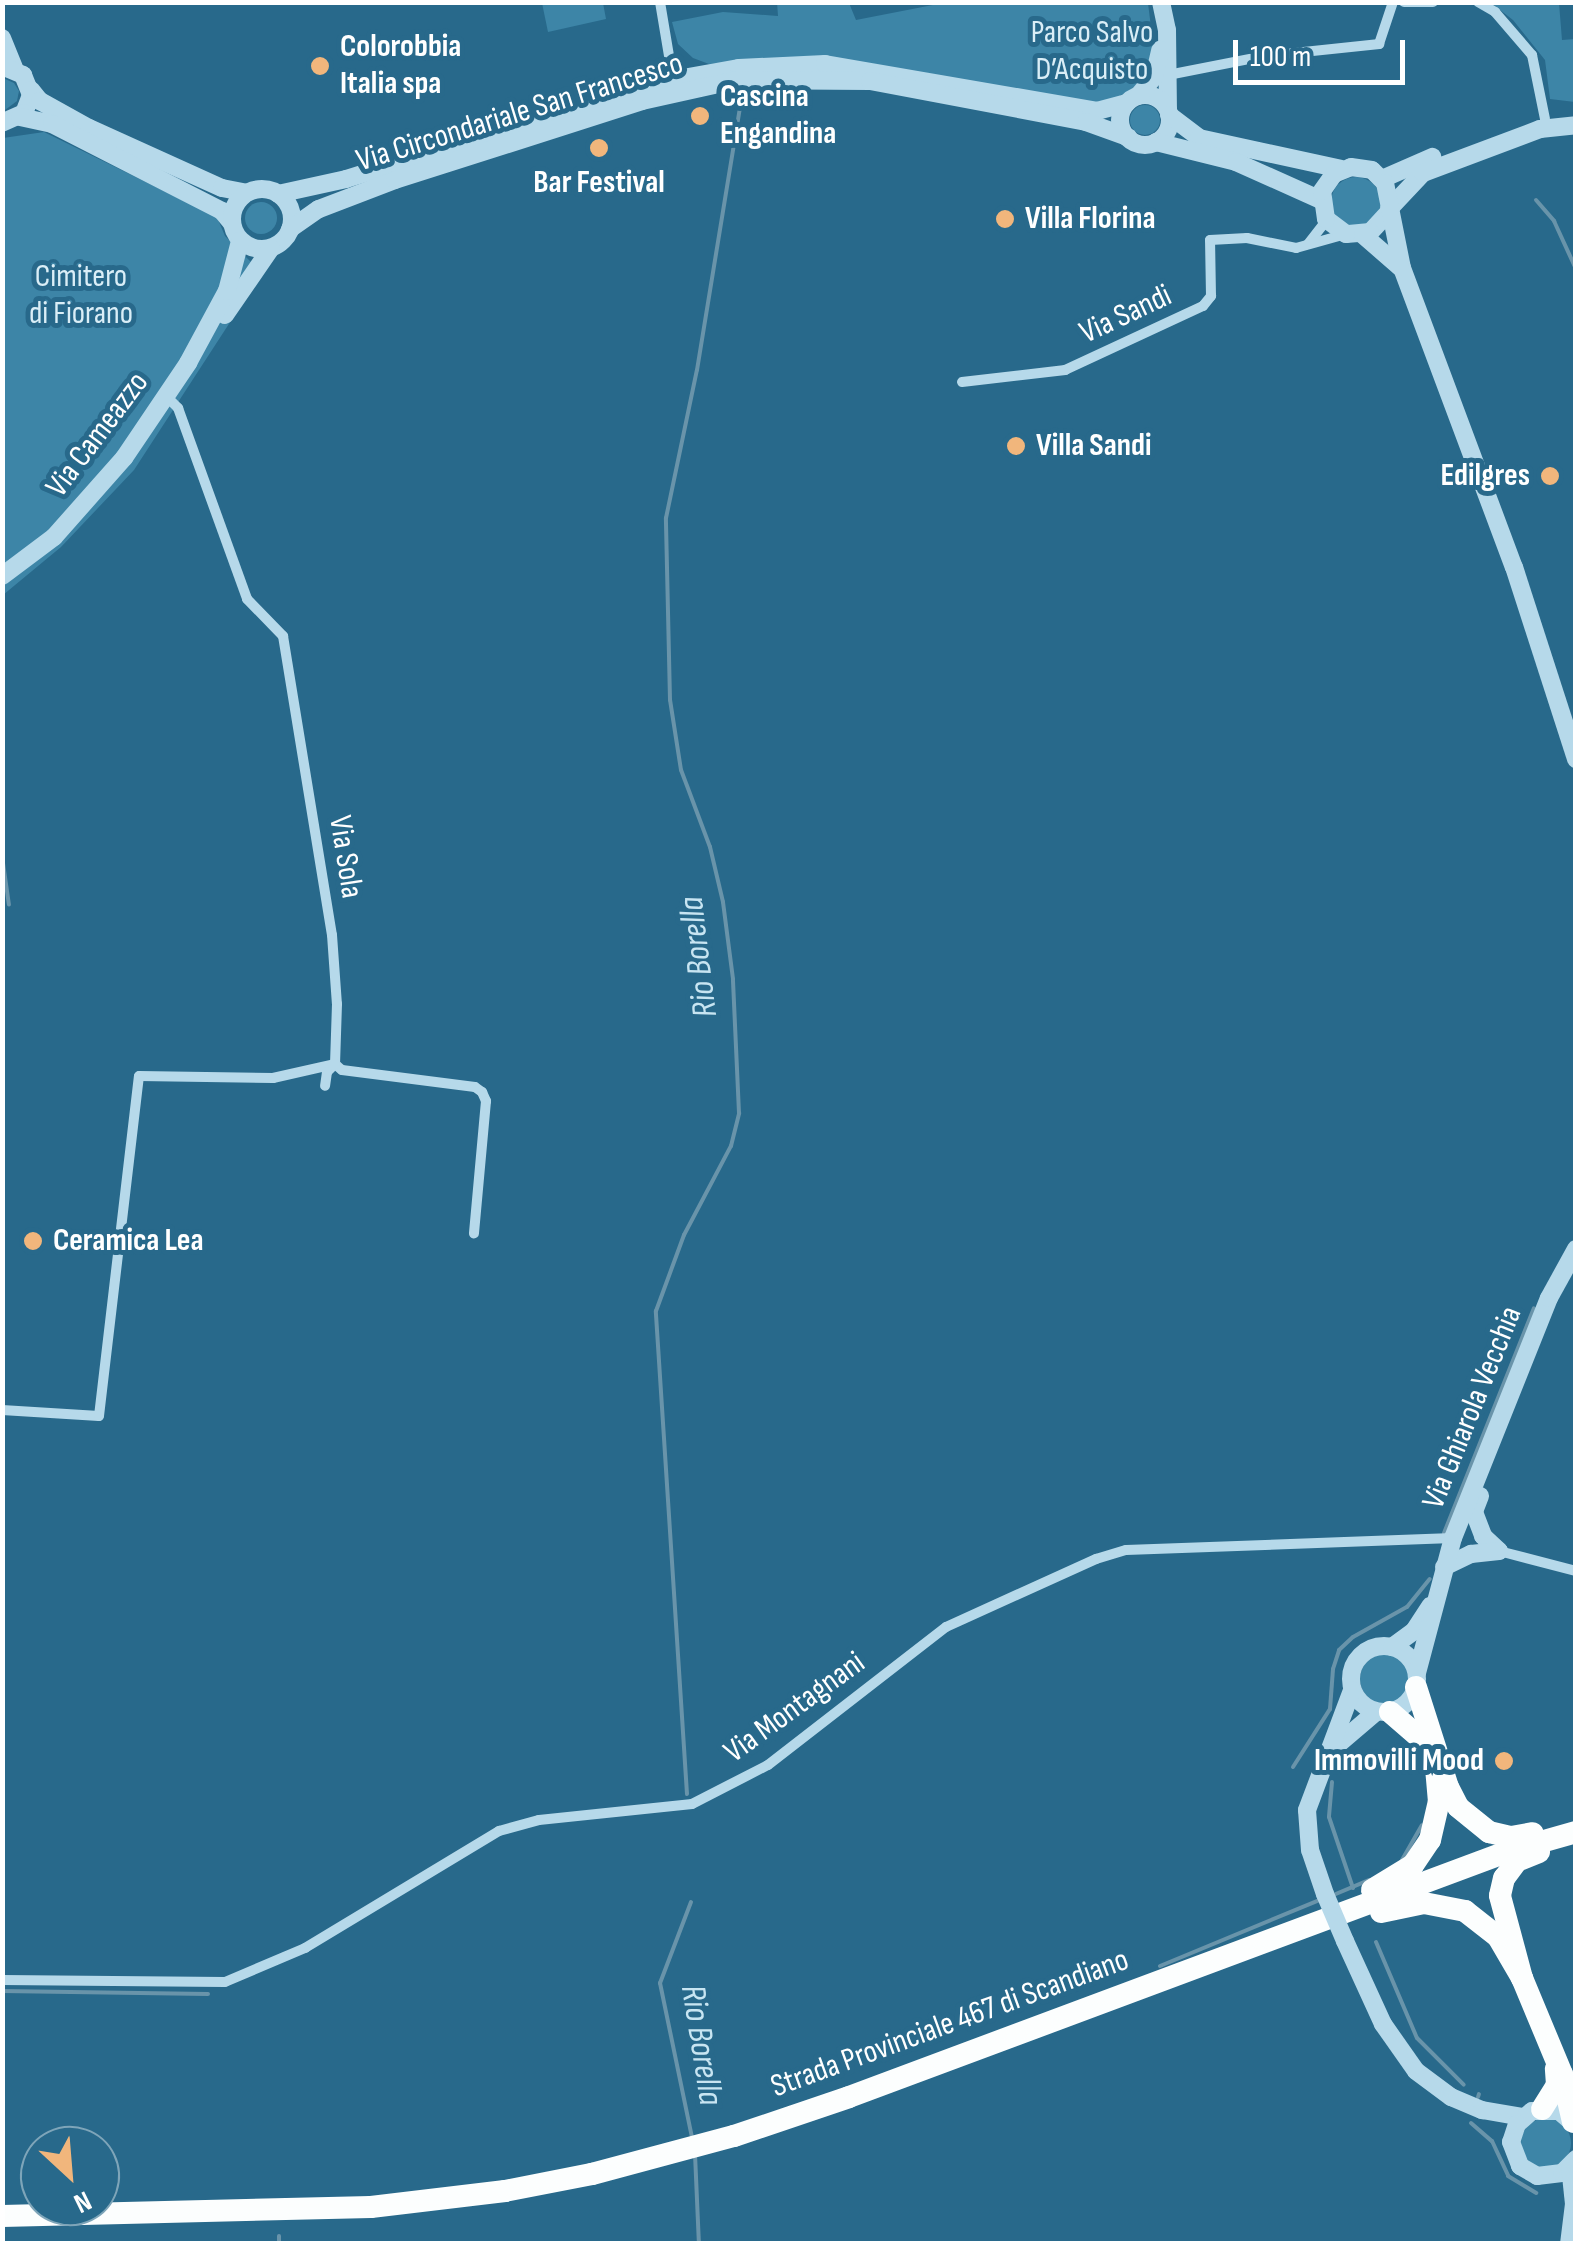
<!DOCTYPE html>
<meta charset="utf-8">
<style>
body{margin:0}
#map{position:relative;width:1578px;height:2246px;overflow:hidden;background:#28698b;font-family:"Sofia Sans Condensed",sans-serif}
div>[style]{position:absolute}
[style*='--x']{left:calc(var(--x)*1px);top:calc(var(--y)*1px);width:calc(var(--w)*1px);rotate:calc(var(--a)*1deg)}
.green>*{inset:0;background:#3d85a7}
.round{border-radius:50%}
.stream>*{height:4px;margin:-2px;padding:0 2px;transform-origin:2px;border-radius:2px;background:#6994aa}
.minor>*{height:10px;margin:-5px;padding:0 5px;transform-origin:5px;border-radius:5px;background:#b6d9ea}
.tertiary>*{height:18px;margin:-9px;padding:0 9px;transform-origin:9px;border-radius:9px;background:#b6d9ea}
.tertiary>.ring{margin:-9px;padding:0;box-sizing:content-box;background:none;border:18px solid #b6d9ea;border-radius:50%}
.trunk>*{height:22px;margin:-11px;padding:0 11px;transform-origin:11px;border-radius:11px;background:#fcfefe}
.tertiary-bridge>*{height:18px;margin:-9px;padding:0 9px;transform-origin:9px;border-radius:9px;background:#b6d9ea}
.dots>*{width:28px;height:28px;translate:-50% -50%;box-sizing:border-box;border:5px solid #28698b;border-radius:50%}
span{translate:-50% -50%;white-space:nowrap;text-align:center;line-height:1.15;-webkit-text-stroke:10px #28698b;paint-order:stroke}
.park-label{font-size:32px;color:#daeef7}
.poi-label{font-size:32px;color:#fff;font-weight:700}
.left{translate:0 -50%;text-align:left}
.right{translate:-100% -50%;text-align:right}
.street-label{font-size:32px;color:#fff}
.water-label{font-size:35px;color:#c8e5f2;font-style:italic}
.frame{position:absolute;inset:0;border:5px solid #fff;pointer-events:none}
.north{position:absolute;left:20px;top:2126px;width:100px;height:100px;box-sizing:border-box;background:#28698b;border:2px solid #7ea5b9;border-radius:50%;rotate:154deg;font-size:28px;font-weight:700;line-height:40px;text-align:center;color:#fff}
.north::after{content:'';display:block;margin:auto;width:35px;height:45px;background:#f1b67c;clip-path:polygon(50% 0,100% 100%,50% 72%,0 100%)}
.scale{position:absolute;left:1233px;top:40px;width:172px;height:45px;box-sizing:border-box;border:5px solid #fff;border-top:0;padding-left:12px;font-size:30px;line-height:35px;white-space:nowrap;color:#fff;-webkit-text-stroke:8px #28698b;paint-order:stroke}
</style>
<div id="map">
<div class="green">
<div style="clip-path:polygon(777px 2px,849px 3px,856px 20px,943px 3px,1148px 3px,1155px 60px,1138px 86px,1105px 104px,789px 59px,709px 64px,693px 58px,678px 44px,672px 22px,723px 12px,778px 16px)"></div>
<div style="clip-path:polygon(542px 3px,603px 3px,606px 19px,548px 32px)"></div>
<div style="clip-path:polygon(1491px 3px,1559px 3px,1562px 40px,1575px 39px,1575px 102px,1550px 99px,1545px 60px,1513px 20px)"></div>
<div style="clip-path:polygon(3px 78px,14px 83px,19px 91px,17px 101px,5px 110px)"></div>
<div class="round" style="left:1130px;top:105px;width:30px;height:30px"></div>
<div style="clip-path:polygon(44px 132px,217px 217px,225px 236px,262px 273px,134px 470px,61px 547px,3px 595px,3px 138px)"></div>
<div class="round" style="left:1331px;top:177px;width:50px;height:50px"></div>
<div class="round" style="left:245px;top:202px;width:32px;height:32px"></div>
<div class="round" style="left:1360px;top:1654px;width:50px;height:50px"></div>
<div class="round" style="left:1521px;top:2118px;width:50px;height:50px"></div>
</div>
<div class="stream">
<div style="--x:1536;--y:200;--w:28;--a:49"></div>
<div style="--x:1554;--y:221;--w:53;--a:65.4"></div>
<div style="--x:2;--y:856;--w:49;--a:81.9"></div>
<div style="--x:1444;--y:1533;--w:242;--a:-68.2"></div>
<div style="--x:1293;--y:1767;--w:69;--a:-57.5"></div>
<div style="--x:1330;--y:1709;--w:40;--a:-85.7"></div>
<div style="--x:1333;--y:1669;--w:20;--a:-72"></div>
<div style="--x:1339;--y:1650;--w:19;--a:-43"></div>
<div style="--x:1353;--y:1637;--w:62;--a:-29.1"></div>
<div style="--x:1407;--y:1607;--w:36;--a:-51"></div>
<div style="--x:1332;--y:1782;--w:35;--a:95"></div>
<div style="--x:1329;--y:1817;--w:75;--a:71.3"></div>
<div style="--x:687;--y:1794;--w:484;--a:-93.7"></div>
<div style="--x:656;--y:1311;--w:81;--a:-69.8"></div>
<div style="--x:684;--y:1235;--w:101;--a:-62.2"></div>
<div style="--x:731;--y:1146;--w:34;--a:-76"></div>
<div style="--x:739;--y:1113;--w:134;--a:-92.6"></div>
<div style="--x:733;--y:979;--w:78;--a:-97.4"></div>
<div style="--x:723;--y:902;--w:57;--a:-103.3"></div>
<div style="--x:710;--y:847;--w:82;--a:-110.6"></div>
<div style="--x:681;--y:770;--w:71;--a:-98.9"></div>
<div style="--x:670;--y:700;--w:182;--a:-91.3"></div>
<div style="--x:666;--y:518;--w:151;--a:-78.2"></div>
<div style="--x:697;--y:370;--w:266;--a:-80.7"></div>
<div style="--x:1402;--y:1860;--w:40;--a:-60.3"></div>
<div style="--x:1331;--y:1896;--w:41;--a:-22.8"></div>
<div style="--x:691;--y:1902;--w:87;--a:110.9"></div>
<div style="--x:660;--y:1983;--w:158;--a:78.3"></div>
<div style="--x:1376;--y:1942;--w:104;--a:66.9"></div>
<div style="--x:1417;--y:2038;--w:66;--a:45"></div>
<div style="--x:1160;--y:1966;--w:175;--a:-22.5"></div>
<div style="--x:2;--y:1991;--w:206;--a:0.8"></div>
<div style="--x:1478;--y:2097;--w:3;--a:-72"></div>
<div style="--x:1471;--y:2123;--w:28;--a:41"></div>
<div style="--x:1492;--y:2141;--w:38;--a:65"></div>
<div style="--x:1508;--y:2176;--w:33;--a:31"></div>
<div style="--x:695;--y:2154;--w:90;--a:87.5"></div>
<div style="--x:279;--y:2236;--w:8;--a:90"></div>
</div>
<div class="minor">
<div style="--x:660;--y:2;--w:79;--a:80.5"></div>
<div style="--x:1404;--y:2;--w:29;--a:0"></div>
<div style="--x:1478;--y:2;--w:20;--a:30"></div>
<div style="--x:1495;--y:12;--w:57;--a:49.3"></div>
<div style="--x:1532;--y:55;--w:65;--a:78.5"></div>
<div style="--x:1168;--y:75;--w:99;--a:-11.1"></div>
<div style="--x:1265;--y:56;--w:115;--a:-6"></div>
<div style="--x:1379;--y:44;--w:44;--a:-71.6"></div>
<div style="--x:1308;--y:244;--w:31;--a:-52"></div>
<div style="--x:962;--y:382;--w:104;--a:-6.6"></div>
<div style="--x:1065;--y:370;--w:152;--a:-24.9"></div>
<div style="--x:1203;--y:306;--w:13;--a:-51"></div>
<div style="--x:1211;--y:296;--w:56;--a:-91"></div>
<div style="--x:1210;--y:240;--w:37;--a:-3"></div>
<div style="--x:1247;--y:238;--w:50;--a:11.5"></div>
<div style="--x:1296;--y:248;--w:52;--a:-15.6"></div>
<div style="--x:167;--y:397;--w:16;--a:45"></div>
<div style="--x:178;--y:408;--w:203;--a:70.1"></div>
<div style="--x:247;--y:599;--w:52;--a:45.8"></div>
<div style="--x:283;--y:636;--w:303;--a:80.7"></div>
<div style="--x:332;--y:935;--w:69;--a:85.9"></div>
<div style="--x:337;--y:1004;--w:60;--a:91.9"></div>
<div style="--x:335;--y:1064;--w:9;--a:41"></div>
<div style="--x:342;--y:1070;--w:134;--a:7.3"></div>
<div style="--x:475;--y:1087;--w:9;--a:36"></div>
<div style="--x:482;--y:1092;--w:10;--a:66"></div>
<div style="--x:486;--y:1101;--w:133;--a:95.2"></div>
<div style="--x:2;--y:1410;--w:97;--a:3.5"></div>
<div style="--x:99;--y:1416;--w:342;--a:-83.3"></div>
<div style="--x:139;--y:1076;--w:134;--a:0.9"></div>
<div style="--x:273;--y:1078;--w:64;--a:-12.7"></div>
<div style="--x:335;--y:1064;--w:11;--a:135"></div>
<div style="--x:327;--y:1072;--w:14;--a:98"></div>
<div style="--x:1499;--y:1551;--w:80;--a:14.6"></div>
<div style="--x:2;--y:1980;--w:223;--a:0.5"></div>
<div style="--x:225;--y:1982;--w:87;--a:-23"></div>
<div style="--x:305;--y:1948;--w:227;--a:-31.1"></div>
<div style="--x:499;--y:1831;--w:41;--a:-15.4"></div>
<div style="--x:539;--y:1820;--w:154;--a:-6"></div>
<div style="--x:692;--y:1804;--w:85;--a:-27.2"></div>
<div style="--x:768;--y:1765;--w:225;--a:-37.8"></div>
<div style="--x:946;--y:1627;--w:165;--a:-24.4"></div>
<div style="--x:1096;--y:1559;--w:31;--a:-17"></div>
<div style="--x:1126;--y:1550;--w:327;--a:-2.1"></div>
</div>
<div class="tertiary">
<div style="--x:1161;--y:2;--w:29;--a:78"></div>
<div style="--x:1167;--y:30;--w:79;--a:89.3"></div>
<div style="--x:2;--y:38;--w:32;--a:68"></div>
<div style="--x:2;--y:66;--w:23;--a:23"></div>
<div style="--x:23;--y:75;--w:22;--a:68"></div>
<div style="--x:31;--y:95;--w:19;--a:111"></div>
<div style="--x:24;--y:113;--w:24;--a:156"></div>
<div style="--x:31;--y:90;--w:14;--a:51"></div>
<div style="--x:40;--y:101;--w:56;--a:28.9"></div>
<div style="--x:89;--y:128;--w:146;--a:24.3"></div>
<div style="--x:222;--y:188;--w:25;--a:11"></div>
<div class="ring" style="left:1120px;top:95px;width:32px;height:32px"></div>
<div style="--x:1138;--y:96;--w:25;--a:-50"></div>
<div style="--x:1154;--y:77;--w:28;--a:-77"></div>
<div style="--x:1169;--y:115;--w:38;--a:37"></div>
<div style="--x:1199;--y:138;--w:145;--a:12.3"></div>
<div style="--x:20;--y:117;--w:33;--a:12"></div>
<div style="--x:52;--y:124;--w:191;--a:27.1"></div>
<div style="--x:222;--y:211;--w:14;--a:51"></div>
<div style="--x:1156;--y:142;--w:82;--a:14"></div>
<div style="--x:1236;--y:162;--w:93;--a:24.1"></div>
<div style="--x:1382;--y:179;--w:55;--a:-23.7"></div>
<div class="ring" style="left:232px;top:189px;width:42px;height:42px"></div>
<div style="--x:278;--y:194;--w:70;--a:-12.4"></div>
<div style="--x:346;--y:179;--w:318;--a:-17.4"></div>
<div style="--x:649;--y:84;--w:91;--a:-10.1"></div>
<div style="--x:739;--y:68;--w:86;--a:-2.7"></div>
<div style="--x:825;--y:64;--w:276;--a:9.8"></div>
<div style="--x:1097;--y:111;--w:31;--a:-15"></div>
<div style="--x:1389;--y:209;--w:50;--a:-46.6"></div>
<div style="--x:1423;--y:173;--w:125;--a:-20.6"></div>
<div style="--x:1540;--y:129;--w:36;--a:-6"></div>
<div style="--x:1388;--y:213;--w:26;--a:133"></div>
<div style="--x:1370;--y:232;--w:24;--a:175"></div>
<div style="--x:1346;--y:234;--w:25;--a:-143"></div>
<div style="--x:1326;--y:219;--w:28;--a:-98"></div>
<div style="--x:1322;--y:191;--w:21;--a:-55"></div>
<div style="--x:1334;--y:174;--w:18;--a:-22"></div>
<div style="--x:1351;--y:167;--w:21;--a:8"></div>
<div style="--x:1372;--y:170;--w:18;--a:45"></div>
<div style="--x:1385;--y:183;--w:87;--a:78.7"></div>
<div style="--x:1402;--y:268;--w:319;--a:69.5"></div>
<div style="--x:1514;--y:567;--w:202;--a:72.1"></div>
<div style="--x:290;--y:229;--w:35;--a:-35"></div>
<div style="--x:319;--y:209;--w:81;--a:-20.9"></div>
<div style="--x:395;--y:180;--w:259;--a:-17.7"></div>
<div style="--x:642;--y:101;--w:97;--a:-12.5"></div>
<div style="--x:737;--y:80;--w:133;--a:0.4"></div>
<div style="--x:870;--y:81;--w:220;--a:10.7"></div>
<div style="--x:1086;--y:122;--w:45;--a:19.7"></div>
<div style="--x:1363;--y:235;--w:49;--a:40.9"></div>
<div style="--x:225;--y:315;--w:81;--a:-55.5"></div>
<div style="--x:2;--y:576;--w:65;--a:-36.9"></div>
<div style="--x:54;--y:537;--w:106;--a:-48.5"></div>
<div style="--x:124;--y:458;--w:115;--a:-56"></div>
<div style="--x:188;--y:363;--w:82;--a:-61.6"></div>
<div style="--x:227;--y:291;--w:52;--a:-75.4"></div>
<div style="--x:1480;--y:1496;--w:17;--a:111"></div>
<div style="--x:1474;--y:1512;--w:26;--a:69"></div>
<div style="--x:1483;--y:1536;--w:22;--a:43"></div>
<div style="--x:1444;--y:1567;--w:30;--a:-26"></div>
<div style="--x:1471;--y:1554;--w:28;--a:-6"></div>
<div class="ring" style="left:1351px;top:1646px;width:48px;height:48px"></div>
<div style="--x:1392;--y:1647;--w:27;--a:-36"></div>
<div style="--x:1414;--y:1631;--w:30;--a:-57"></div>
<div style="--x:1417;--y:1673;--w:140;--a:-75.1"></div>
<div style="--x:1453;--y:1538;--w:258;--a:-68.2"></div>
<div style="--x:1549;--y:1298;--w:56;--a:-61.1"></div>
<div style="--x:1335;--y:1747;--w:54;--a:-40.5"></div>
<div style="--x:1325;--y:1894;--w:46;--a:-108.8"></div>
<div style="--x:1310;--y:1850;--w:40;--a:-94.3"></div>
<div style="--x:1307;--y:1810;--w:128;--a:-69.4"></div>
<div style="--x:1345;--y:1941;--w:91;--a:65.4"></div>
<div style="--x:1383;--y:2024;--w:57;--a:54.9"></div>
<div style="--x:1416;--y:2071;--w:44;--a:36.6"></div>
<div style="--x:1451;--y:2097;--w:34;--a:23"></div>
<div style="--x:1482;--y:2110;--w:42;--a:9.7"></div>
<div style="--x:1574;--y:2124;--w:20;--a:-139"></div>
<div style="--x:1559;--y:2111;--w:27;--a:180"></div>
<div style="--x:1532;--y:2111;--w:20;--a:139"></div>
<div style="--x:1517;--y:2124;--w:19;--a:108"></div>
<div style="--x:1511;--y:2142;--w:26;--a:69"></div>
<div style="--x:1520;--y:2166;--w:20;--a:30"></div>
<div style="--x:1537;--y:2176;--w:25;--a:-7"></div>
<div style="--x:1562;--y:2173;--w:20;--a:-45"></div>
<div style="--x:1569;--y:2244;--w:40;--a:-82.9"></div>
<div style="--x:1574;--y:2204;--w:37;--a:-96"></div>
</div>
<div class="trunk">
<div style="--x:1416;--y:1687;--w:105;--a:72.3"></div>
<div style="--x:1448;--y:1787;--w:22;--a:63"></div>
<div style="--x:1458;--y:1807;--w:40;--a:39"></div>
<div style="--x:1489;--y:1832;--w:23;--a:13"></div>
<div style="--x:1511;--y:1837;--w:22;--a:-10"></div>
<div style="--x:1539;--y:1852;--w:24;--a:158"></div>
<div style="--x:1517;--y:1861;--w:21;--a:127"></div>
<div style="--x:1504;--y:1878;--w:18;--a:103"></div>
<div style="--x:1500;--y:1896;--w:85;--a:75"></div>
<div style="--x:1522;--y:1978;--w:104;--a:67.4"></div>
<div style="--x:1562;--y:2074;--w:49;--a:77.1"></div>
<div style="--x:1372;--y:1890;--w:48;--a:-31.4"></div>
<div style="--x:1413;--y:1865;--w:30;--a:-56"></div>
<div style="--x:1430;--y:1840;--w:39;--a:-77"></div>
<div style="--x:1439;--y:1802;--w:35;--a:-95"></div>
<div style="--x:1436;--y:1767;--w:25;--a:-111"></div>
<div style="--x:1427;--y:1744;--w:49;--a:-139.1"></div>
<div style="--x:1381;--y:1912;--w:44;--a:-11.8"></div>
<div style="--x:1424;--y:1903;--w:42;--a:11"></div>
<div style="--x:1465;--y:1911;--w:42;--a:38.2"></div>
<div style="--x:1498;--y:1937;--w:48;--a:59.7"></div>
<div style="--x:1542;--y:2109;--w:28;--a:-58"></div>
<div style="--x:1557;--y:2085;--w:16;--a:-94"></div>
<div style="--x:2;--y:2216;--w:369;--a:-1.4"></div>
<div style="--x:371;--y:2207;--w:135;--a:-6.8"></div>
<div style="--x:505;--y:2191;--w:89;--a:-11.1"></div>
<div style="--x:592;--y:2174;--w:147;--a:-15"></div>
<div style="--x:734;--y:2136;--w:121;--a:-18.7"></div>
<div style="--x:849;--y:2097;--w:704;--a:-20.44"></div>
<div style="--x:1509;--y:1851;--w:70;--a:-15.8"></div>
</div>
<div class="tertiary-bridge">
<div style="--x:1325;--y:1894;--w:51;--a:66.9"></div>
</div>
<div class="dots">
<div style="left:320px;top:66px;background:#f1b67c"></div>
<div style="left:700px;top:116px;background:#f1b67c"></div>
<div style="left:599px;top:148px;background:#f1b67c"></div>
<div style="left:1005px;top:219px;background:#f1b67c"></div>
<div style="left:1016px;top:446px;background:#f1b67c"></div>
<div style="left:1550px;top:476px;background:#f1b67c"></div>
<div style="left:33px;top:1241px;background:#f1b67c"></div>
<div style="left:1504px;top:1761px;background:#f1b67c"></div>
</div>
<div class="park-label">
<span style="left:1092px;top:52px">Parco Salvo<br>D’Acquisto</span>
<span style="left:81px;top:296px">Cimitero<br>di Fiorano</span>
</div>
<div class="poi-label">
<span class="left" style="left:340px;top:66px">Colorobbia<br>Italia spa</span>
<span class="left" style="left:720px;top:116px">Cascina<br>Engandina</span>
<span style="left:599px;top:183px">Bar Festival</span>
<span class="left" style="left:1025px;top:219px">Villa Florina</span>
<span class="left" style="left:1036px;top:446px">Villa Sandi</span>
<span class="right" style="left:1530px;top:476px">Edilgres</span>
<span class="left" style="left:53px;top:1241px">Ceramica Lea</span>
<span class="right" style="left:1484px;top:1761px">Immovilli Mood</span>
</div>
<div class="street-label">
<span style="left:520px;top:113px;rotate:-17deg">Via Circondariale San Francesco</span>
<span style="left:1126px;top:315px;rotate:-25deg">Via Sandi</span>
<span style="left:98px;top:435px;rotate:-53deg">Via Cameazzo</span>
<span style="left:345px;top:857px;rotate:81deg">Via Sola</span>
<span style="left:1473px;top:1408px;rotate:-68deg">Via Ghiarola Vecchia</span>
<span style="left:795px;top:1708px;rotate:-36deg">Via Montagnani</span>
<span style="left:950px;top:2024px;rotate:-20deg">Strada Provinciale 467 di Scandiano</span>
</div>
<div class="water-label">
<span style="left:699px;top:957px;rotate:-97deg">Rio Borella</span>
<span style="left:701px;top:2045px;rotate:81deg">Rio Borella</span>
</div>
<div class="frame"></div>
<div class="north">N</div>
<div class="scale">100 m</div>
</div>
